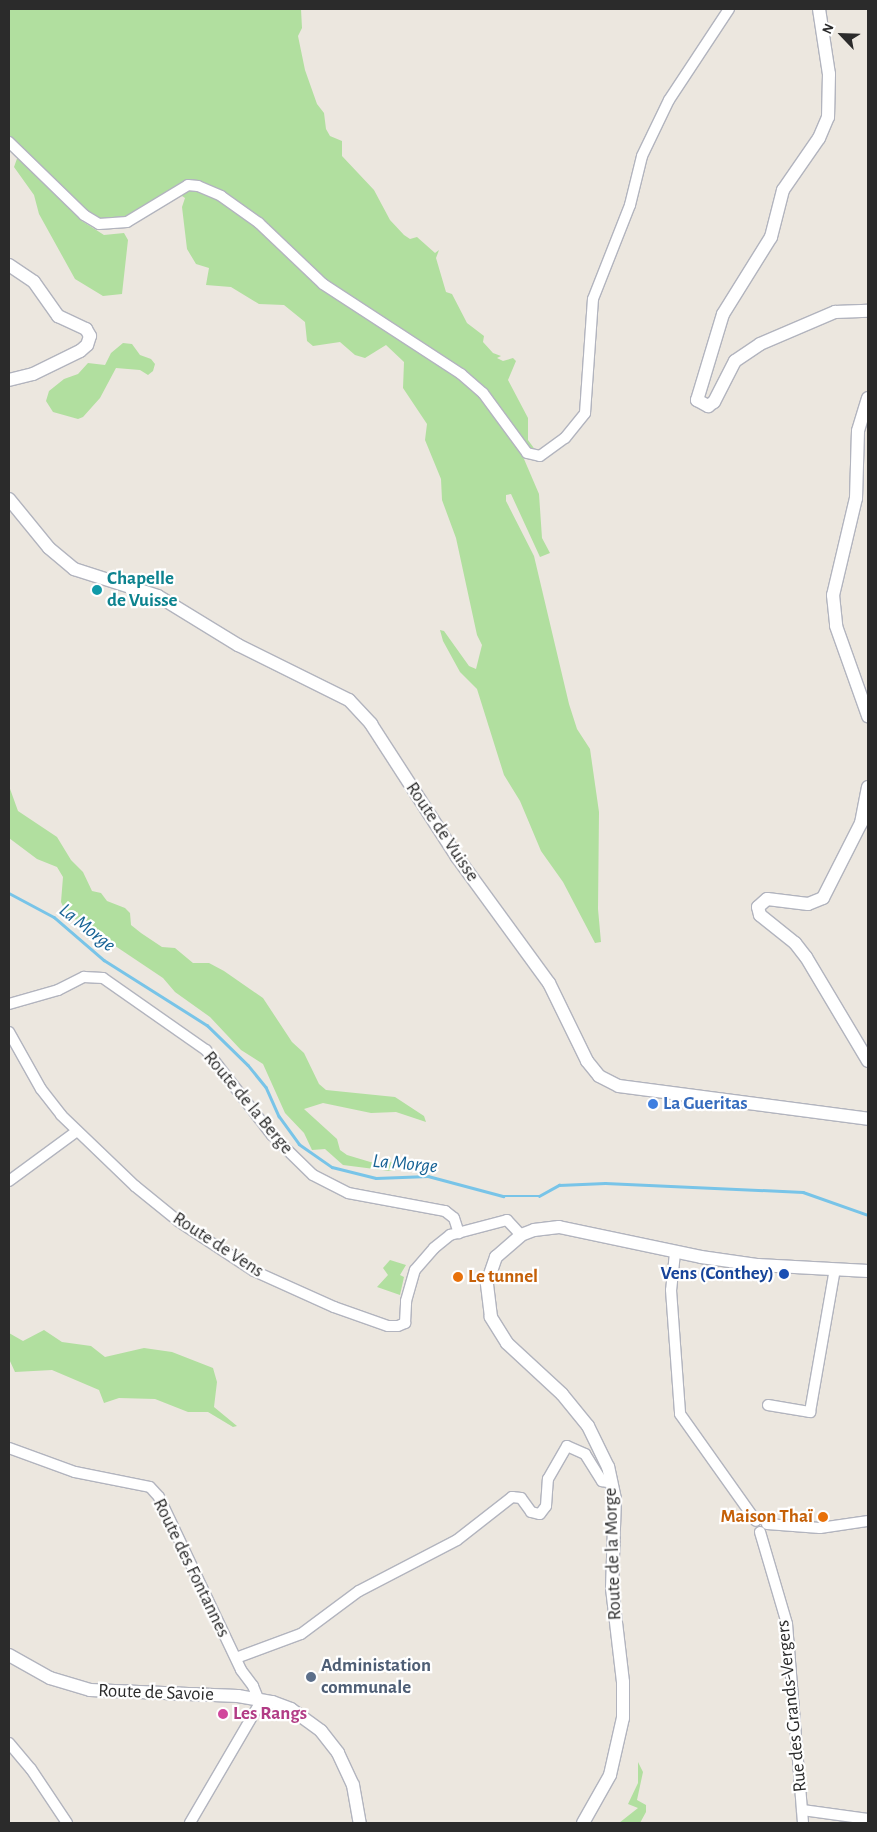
<!DOCTYPE html>
<meta charset="utf-8">
<style>
body{margin:0}
#map{position:relative;width:877px;height:1832px;overflow:hidden;background:#ece7df;font-family:"Alegreya Sans",sans-serif}
div>[style]{position:absolute}
[style*='--x']{left:calc(var(--x)*1px);top:calc(var(--y)*1px);width:calc(var(--w)*1px);rotate:calc(var(--a)*1deg)}
.green>*{inset:0;background:#b1df9f}
.stream>*{height:2.5px;margin:-1.25px;padding:0 1.25px;transform-origin:1.25px;border-radius:1.25px;background:#78c4e8}
.roads{filter:drop-shadow(1px 0 #b2b4be) drop-shadow(-1px 0 #b2b4be) drop-shadow(0 1px #b2b4be) drop-shadow(0 -1px #b2b4be)}
.minor>*{height:10px;margin:-5px;padding:0 5px;transform-origin:5px;border-radius:5px;background:#fff}
.tertiary>*{height:12px;margin:-6px;padding:0 6px;transform-origin:6px;border-radius:6px;background:#fff}
.dots>*{width:14px;height:14px;translate:-50% -50%;box-sizing:border-box;border:2px solid #fff;border-radius:50%}
span{translate:-50% -50%;white-space:nowrap;text-align:center;line-height:1.15;-webkit-text-stroke:4.5px #fff;paint-order:stroke}
.culture-label{font-size:19px;color:#0d838f;font-weight:700}
.left{translate:0 -50%;text-align:left}
.street-label{font-size:19px;color:#2b2b2b}
.shop-label{font-size:19px;color:#366cbe;font-weight:700}
.transit-label{font-size:19px;color:#164399;font-weight:700}
.right{translate:-100% -50%;text-align:right}
.food-label{font-size:19px;color:#c56008;font-weight:700}
.service-label{font-size:19px;color:#4e5e75;font-weight:700}
.hotel-label{font-size:19px;color:#b23c85;font-weight:700}
.water-label{font-size:20px;color:#166295;font-style:italic}
.frame{position:absolute;inset:0;border:10px solid #2b2b2b;pointer-events:none}
.north{position:absolute;left:817px;top:10px;width:50px;height:50px;-webkit-text-stroke:4px #fff;paint-order:stroke;rotate:294deg;font-size:14px;font-weight:700;line-height:20px;text-align:center;color:#2b2b2b}
.north::after{content:'';display:block;margin:auto;width:18px;height:22px;background:#2b2b2b;clip-path:polygon(50% 0,100% 100%,50% 72%,0 100%)}
</style>
<div id="map">
<div class="green">
<div style="clip-path:polygon(9px 9px,301px 9px,302px 28px,298px 36px,305px 70px,317px 104px,324px 113px,326px 129px,330px 136px,342px 141px,342px 156px,374px 190px,390px 220px,404px 235px,410px 239px,417px 237px,435px 253px,439px 250px,436px 258px,446px 292px,452px 294px,467px 323px,484px 336px,483px 342px,493px 353px,501px 356px,497px 358px,503px 361px,513px 358px,516px 361px,508px 380px,528px 418px,528px 440px,536px 451px,521px 452px,539px 494px,542px 538px,550px 553px,540px 557px,511px 494px,506px 495px,506px 501px,534px 556px,569px 704px,577px 729px,590px 749px,599px 812px,598px 909px,601px 942px,595px 943px,563px 882px,541px 851px,520px 801px,504px 775px,477px 689px,460px 672px,443px 641px,440px 630px,444px 631px,469px 666px,476px 669px,482px 645px,477px 635px,456px 538px,442px 500px,441px 479px,425px 440px,427px 424px,403px 388px,404px 362px,386px 345px,365px 358px,355px 355px,340px 342px,313px 346px,307px 341px,305px 322px,284px 305px,259px 304px,231px 287px,206px 285px,209px 268px,196px 264px,187px 249px,182px 207px,185px 198px,173px 190px,124px 219px,82px 221px,104px 235px,124px 233px,128px 240px,122px 294px,103px 296px,75px 279px,39px 214px,34px 195px,14px 167px,19px 153px,9px 139px)"></div>
<div style="clip-path:polygon(123px 343px,132px 344px,140px 355px,151px 359px,155px 364px,153px 371px,148px 375px,140px 370px,116px 368px,100px 398px,83px 417px,78px 419px,53px 412px,46px 401px,49px 391px,64px 379px,78px 374px,88px 363px,105px 365px,111px 353px)"></div>
<div style="clip-path:polygon(9px 786px,18px 811px,57px 837px,71px 860px,83px 872px,92px 891px,101px 893px,107px 901px,125px 908px,130px 913px,131px 925px,141px 933px,162px 947px,175px 948px,193px 963px,209px 963px,224px 971px,263px 998px,292px 1042px,304px 1053px,319px 1084px,326px 1090px,395px 1097px,424px 1116px,426px 1122px,396px 1112px,371px 1113px,323px 1103px,304px 1109px,337px 1139px,340px 1150px,347px 1155px,377px 1164px,400px 1161px,404px 1164px,402px 1168px,390px 1171px,343px 1165px,325px 1149px,312px 1150px,304px 1133px,285px 1113px,263px 1064px,241px 1050px,210px 1017px,175px 992px,163px 978px,66px 913px,61px 902px,63px 877px,57px 867px,37px 859px,9px 838px)"></div>
<div style="clip-path:polygon(390px 1260px,406px 1265px,400px 1275px,404px 1277px,400px 1295px,377px 1287px,388px 1275px,383px 1268px)"></div>
<div style="clip-path:polygon(44px 1330px,62px 1342px,91px 1346px,105px 1357px,144px 1348px,172px 1352px,213px 1368px,217px 1382px,214px 1407px,237px 1426px,233px 1427px,208px 1412px,188px 1412px,155px 1399px,119px 1398px,104px 1403px,99px 1390px,52px 1370px,15px 1372px,9px 1359px,9px 1333px,23px 1341px)"></div>
<div style="clip-path:polygon(638px 1762px,643px 1772px,637px 1800px,646px 1805px,646px 1812px,640px 1823px,619px 1823px,638px 1808px,628px 1804px,638px 1783px)"></div>
</div>
<div class="stream">
<div style="--x:9;--y:893;--w:51;--a:28.1"></div>
<div style="--x:54;--y:917;--w:66;--a:40.7"></div>
<div style="--x:104;--y:960;--w:122;--a:32.3"></div>
<div style="--x:207;--y:1025;--w:57;--a:44.3"></div>
<div style="--x:248;--y:1065;--w:28;--a:51"></div>
<div style="--x:266;--y:1087;--w:32;--a:66"></div>
<div style="--x:279;--y:1116;--w:34;--a:54"></div>
<div style="--x:299;--y:1144;--w:40;--a:34.9"></div>
<div style="--x:332;--y:1167;--w:45;--a:14"></div>
<div style="--x:376;--y:1178;--w:52;--a:-2.2"></div>
<div style="--x:428;--y:1176;--w:78;--a:14.9"></div>
<div style="--x:503;--y:1196;--w:36;--a:0"></div>
<div style="--x:539;--y:1196;--w:23;--a:-29"></div>
<div style="--x:559;--y:1185;--w:46;--a:-2.5"></div>
<div style="--x:605;--y:1183;--w:198;--a:2.6"></div>
<div style="--x:803;--y:1192;--w:69;--a:19.5"></div>
</div>
<div class="roads">
<div class="minor">
<div style="--x:9;--y:142;--w:105;--a:44.2"></div>
<div style="--x:84;--y:215;--w:17;--a:31"></div>
<div style="--x:99;--y:224;--w:28;--a:-4"></div>
<div style="--x:127;--y:222;--w:71;--a:-31.2"></div>
<div style="--x:188;--y:185;--w:10;--a:6"></div>
<div style="--x:198;--y:186;--w:25;--a:23"></div>
<div style="--x:221;--y:196;--w:47;--a:35.4"></div>
<div style="--x:259;--y:223;--w:88;--a:43.6"></div>
<div style="--x:323;--y:284;--w:165;--a:33.1"></div>
<div style="--x:461;--y:374;--w:29;--a:41"></div>
<div style="--x:483;--y:393;--w:74;--a:53.7"></div>
<div style="--x:527;--y:453;--w:13;--a:13"></div>
<div style="--x:540;--y:456;--w:31;--a:-36"></div>
<div style="--x:565;--y:438;--w:32;--a:-51"></div>
<div style="--x:585;--y:413;--w:114;--a:-86"></div>
<div style="--x:593;--y:299;--w:101;--a:-68.5"></div>
<div style="--x:630;--y:205;--w:50;--a:-76.2"></div>
<div style="--x:642;--y:156;--w:62;--a:-64.3"></div>
<div style="--x:669;--y:100;--w:109;--a:-56.6"></div>
<div style="--x:9;--y:1004;--w:51;--a:-15.9"></div>
<div style="--x:58;--y:990;--w:29;--a:-27"></div>
<div style="--x:84;--y:977;--w:19;--a:3"></div>
<div style="--x:103;--y:978;--w:126;--a:35"></div>
<div style="--x:206;--y:1050;--w:108;--a:52.2"></div>
<div style="--x:272;--y:1135;--w:57;--a:44.3"></div>
<div style="--x:313;--y:1175;--w:39;--a:27"></div>
<div style="--x:348;--y:1193;--w:99;--a:10.5"></div>
<div style="--x:445;--y:1211;--w:11;--a:38"></div>
<div style="--x:454;--y:1218;--w:16;--a:72"></div>
<div style="--x:9;--y:1032;--w:65;--a:60.7"></div>
<div style="--x:41;--y:1089;--w:33;--a:52"></div>
<div style="--x:61;--y:1115;--w:103;--a:43.8"></div>
<div style="--x:135;--y:1186;--w:55;--a:39.1"></div>
<div style="--x:178;--y:1221;--w:91;--a:33.3"></div>
<div style="--x:254;--y:1271;--w:88;--a:24.2"></div>
<div style="--x:334;--y:1307;--w:57;--a:19.4"></div>
<div style="--x:388;--y:1326;--w:10;--a:0"></div>
<div style="--x:398;--y:1326;--w:8;--a:-23"></div>
<div style="--x:405;--y:1323;--w:22;--a:-87"></div>
<div style="--x:406;--y:1301;--w:32;--a:-74"></div>
<div style="--x:415;--y:1270;--w:29;--a:-49"></div>
<div style="--x:434;--y:1248;--w:21;--a:-39"></div>
<div style="--x:450;--y:1235;--w:59;--a:-14.7"></div>
<div style="--x:507;--y:1220;--w:21;--a:47"></div>
<div style="--x:9;--y:1181;--w:84;--a:-36.3"></div>
<div style="--x:675;--y:1253;--w:37;--a:96"></div>
<div style="--x:671;--y:1290;--w:124;--a:85.8"></div>
<div style="--x:680;--y:1414;--w:131;--a:54.6"></div>
<div style="--x:768;--y:1405;--w:43;--a:9.5"></div>
<div style="--x:810;--y:1412;--w:145;--a:-80.1"></div>
<div style="--x:9;--y:1448;--w:70;--a:20"></div>
<div style="--x:75;--y:1472;--w:76;--a:11.3"></div>
<div style="--x:150;--y:1487;--w:13;--a:48"></div>
<div style="--x:159;--y:1497;--w:191;--a:64.6"></div>
<div style="--x:241;--y:1670;--w:20;--a:53"></div>
<div style="--x:253;--y:1686;--w:18;--a:68"></div>
<div style="--x:260;--y:1703;--w:139;--a:120.3"></div>
<div style="--x:767;--y:1524;--w:53;--a:4.3"></div>
<div style="--x:820;--y:1528;--w:49;--a:-8.3"></div>
<div style="--x:760;--y:1532;--w:96;--a:73.6"></div>
<div style="--x:787;--y:1624;--w:200;--a:85.4"></div>
<div style="--x:236;--y:1658;--w:69;--a:-20.3"></div>
<div style="--x:301;--y:1634;--w:72;--a:-36.6"></div>
<div style="--x:359;--y:1591;--w:110;--a:-27.5"></div>
<div style="--x:457;--y:1540;--w:70;--a:-38"></div>
<div style="--x:512;--y:1497;--w:9;--a:6"></div>
<div style="--x:521;--y:1498;--w:17;--a:54"></div>
<div style="--x:531;--y:1512;--w:9;--a:13"></div>
<div style="--x:540;--y:1514;--w:10;--a:-53"></div>
<div style="--x:546;--y:1506;--w:27;--a:-86"></div>
<div style="--x:548;--y:1479;--w:38;--a:-60"></div>
<div style="--x:567;--y:1446;--w:20;--a:24"></div>
<div style="--x:585;--y:1454;--w:32;--a:58"></div>
<div style="--x:602;--y:1481;--w:10;--a:11"></div>
<div style="--x:9;--y:1743;--w:34;--a:50"></div>
<div style="--x:31;--y:1769;--w:65;--a:56.3"></div>
<div style="--x:802;--y:1810;--w:67;--a:7.8"></div>
</div>
<div class="tertiary">
<div style="--x:819;--y:9;--w:66;--a:81.3"></div>
<div style="--x:829;--y:74;--w:43;--a:91.3"></div>
<div style="--x:828;--y:117;--w:23;--a:113"></div>
<div style="--x:819;--y:138;--w:63;--a:124.7"></div>
<div style="--x:783;--y:190;--w:49;--a:104.3"></div>
<div style="--x:771;--y:237;--w:91;--a:121.9"></div>
<div style="--x:723;--y:314;--w:90;--a:106.8"></div>
<div style="--x:697;--y:400;--w:13;--a:29"></div>
<div style="--x:708;--y:406;--w:7;--a:-34"></div>
<div style="--x:714;--y:402;--w:46;--a:-62.9"></div>
<div style="--x:735;--y:361;--w:30;--a:-34"></div>
<div style="--x:760;--y:344;--w:82;--a:-23.1"></div>
<div style="--x:835;--y:312;--w:33;--a:-2"></div>
<div style="--x:9;--y:265;--w:30;--a:34"></div>
<div style="--x:34;--y:282;--w:42;--a:54.8"></div>
<div style="--x:58;--y:316;--w:31;--a:25"></div>
<div style="--x:86;--y:329;--w:8;--a:60"></div>
<div style="--x:90;--y:336;--w:9;--a:108"></div>
<div style="--x:87;--y:345;--w:9;--a:139"></div>
<div style="--x:80;--y:351;--w:52;--a:153.9"></div>
<div style="--x:33;--y:374;--w:25;--a:166"></div>
<div style="--x:868;--y:398;--w:34;--a:107"></div>
<div style="--x:858;--y:431;--w:67;--a:91.7"></div>
<div style="--x:856;--y:498;--w:100;--a:103.3"></div>
<div style="--x:833;--y:595;--w:31;--a:84"></div>
<div style="--x:836;--y:626;--w:96;--a:70.4"></div>
<div style="--x:9;--y:499;--w:63;--a:50.8"></div>
<div style="--x:49;--y:548;--w:33;--a:40"></div>
<div style="--x:74;--y:569;--w:88;--a:17.8"></div>
<div style="--x:158;--y:596;--w:94;--a:31.5"></div>
<div style="--x:238;--y:645;--w:124;--a:26.4"></div>
<div style="--x:349;--y:700;--w:33;--a:47"></div>
<div style="--x:371;--y:724;--w:158;--a:57.1"></div>
<div style="--x:457;--y:857;--w:156;--a:53.9"></div>
<div style="--x:549;--y:983;--w:87;--a:64"></div>
<div style="--x:587;--y:1061;--w:19;--a:51"></div>
<div style="--x:599;--y:1076;--w:22;--a:27"></div>
<div style="--x:619;--y:1086;--w:251;--a:7.5"></div>
<div style="--x:868;--y:787;--w:37;--a:101"></div>
<div style="--x:861;--y:823;--w:84;--a:116.9"></div>
<div style="--x:823;--y:898;--w:16;--a:158"></div>
<div style="--x:808;--y:904;--w:41;--a:-173"></div>
<div style="--x:767;--y:899;--w:12;--a:138"></div>
<div style="--x:758;--y:907;--w:8;--a:76"></div>
<div style="--x:760;--y:915;--w:45;--a:38.7"></div>
<div style="--x:795;--y:943;--w:18;--a:52"></div>
<div style="--x:806;--y:957;--w:121;--a:59.2"></div>
<div style="--x:9;--y:1655;--w:47;--a:29.3"></div>
<div style="--x:50;--y:1678;--w:42;--a:16.7"></div>
<div style="--x:90;--y:1690;--w:148;--a:2.3"></div>
<div style="--x:238;--y:1696;--w:35;--a:10"></div>
<div style="--x:272;--y:1702;--w:20;--a:20"></div>
<div style="--x:291;--y:1709;--w:37;--a:36"></div>
<div style="--x:321;--y:1731;--w:28;--a:52"></div>
<div style="--x:338;--y:1753;--w:35;--a:65"></div>
<div style="--x:353;--y:1785;--w:39;--a:80"></div>
<div style="--x:583;--y:1823;--w:55;--a:-60.6"></div>
<div style="--x:610;--y:1775;--w:58;--a:-77.2"></div>
<div style="--x:623;--y:1718;--w:36;--a:-90"></div>
<div style="--x:623;--y:1682;--w:95;--a:-96.7"></div>
<div style="--x:612;--y:1588;--w:89;--a:-88.1"></div>
<div style="--x:615;--y:1499;--w:33;--a:-102"></div>
<div style="--x:608;--y:1467;--w:46;--a:-116"></div>
<div style="--x:588;--y:1426;--w:41;--a:-129.1"></div>
<div style="--x:562;--y:1394;--w:75;--a:-137.2"></div>
<div style="--x:507;--y:1343;--w:31;--a:-122"></div>
<div style="--x:491;--y:1317;--w:34;--a:-97"></div>
<div style="--x:487;--y:1283;--w:28;--a:-71"></div>
<div style="--x:496;--y:1257;--w:33;--a:-41"></div>
<div style="--x:521;--y:1235;--w:14;--a:-21"></div>
<div style="--x:534;--y:1230;--w:25;--a:-7"></div>
<div style="--x:559;--y:1227;--w:145;--a:11.9"></div>
<div style="--x:701;--y:1257;--w:58;--a:8"></div>
<div style="--x:758;--y:1265;--w:110;--a:3.1"></div>
</div>
</div>
<div class="dots">
<div style="left:97px;top:590px;background:#0f9aa8"></div>
<div style="left:653px;top:1104px;background:#3f7fe0"></div>
<div style="left:784px;top:1274px;background:#1a4fb4"></div>
<div style="left:458px;top:1277px;background:#e8710a"></div>
<div style="left:823px;top:1517px;background:#e8710a"></div>
<div style="left:311px;top:1677px;background:#5c6f8a"></div>
<div style="left:223px;top:1714px;background:#d1479c"></div>
</div>
<div class="culture-label">
<span class="left" style="left:107px;top:590px">Chapelle<br>de Vuisse</span>
</div>
<div class="street-label">
<span style="left:442px;top:832px;rotate:56deg">Route de Vuisse</span>
<span style="left:248px;top:1103px;rotate:50deg">Route de la Berge</span>
<span style="left:218px;top:1245px;rotate:33deg">Route de Vens</span>
<span style="left:613px;top:1554px;rotate:-92deg">Route de la Morge</span>
<span style="left:191px;top:1568px;rotate:64deg">Route des Fontannes</span>
<span style="left:156px;top:1693px;rotate:2deg">Route de Savoie</span>
<span style="left:792px;top:1706px;rotate:-96deg">Rue des Grands-Vergers</span>
</div>
<div class="shop-label">
<span class="left" style="left:663px;top:1104px">La Gueritas</span>
</div>
<div class="transit-label">
<span class="right" style="left:774px;top:1274px">Vens (Conthey)</span>
</div>
<div class="food-label">
<span class="left" style="left:468px;top:1277px">Le tunnel</span>
<span class="right" style="left:813px;top:1517px">Maison Thaï</span>
</div>
<div class="service-label">
<span class="left" style="left:321px;top:1677px">Administation<br>communale</span>
</div>
<div class="hotel-label">
<span class="left" style="left:233px;top:1714px">Les Rangs</span>
</div>
<div class="water-label">
<span style="left:87px;top:928px;rotate:38deg">La Morge</span>
<span style="left:405px;top:1164px;rotate:5deg">La Morge</span>
</div>
<div class="frame"></div>
<div class="north">N</div>
</div>
